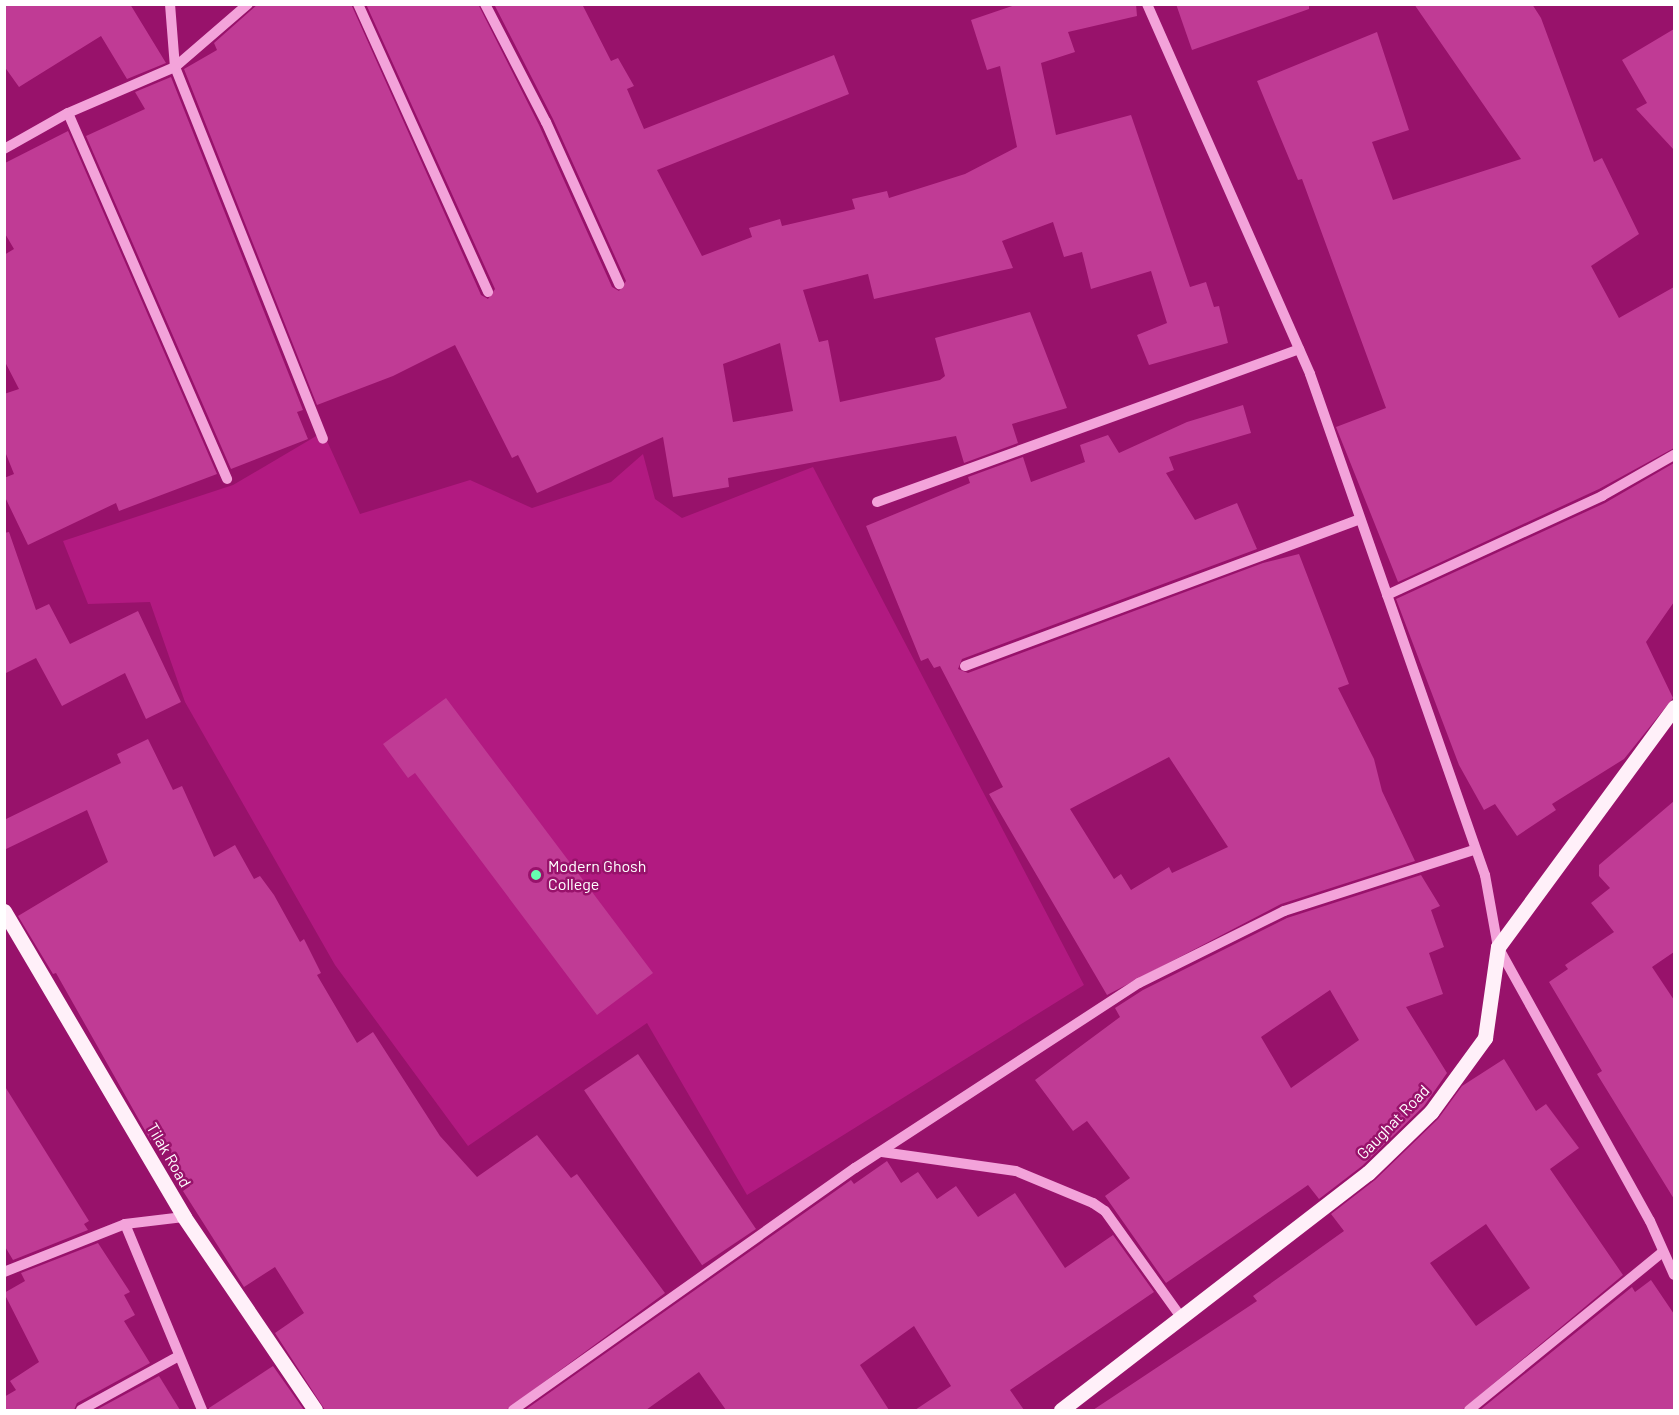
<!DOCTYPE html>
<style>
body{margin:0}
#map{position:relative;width:1679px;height:1415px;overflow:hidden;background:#98126b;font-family:Barlow,sans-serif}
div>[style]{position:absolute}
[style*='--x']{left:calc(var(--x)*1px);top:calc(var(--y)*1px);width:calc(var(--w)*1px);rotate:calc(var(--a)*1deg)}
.green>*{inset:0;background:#b21a81}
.building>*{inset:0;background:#c03b95;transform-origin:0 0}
.minor>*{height:10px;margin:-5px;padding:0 5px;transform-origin:5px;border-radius:5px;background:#f3a3da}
.major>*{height:15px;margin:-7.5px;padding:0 7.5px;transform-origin:7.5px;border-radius:7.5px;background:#fff0f9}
.dots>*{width:16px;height:16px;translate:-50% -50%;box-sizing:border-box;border:3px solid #98126b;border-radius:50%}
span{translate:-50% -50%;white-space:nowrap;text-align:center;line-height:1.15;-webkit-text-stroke:5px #98126b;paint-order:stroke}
.poi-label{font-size:16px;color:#fff}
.left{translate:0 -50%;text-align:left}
.street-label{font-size:16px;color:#fff}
.frame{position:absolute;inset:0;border:6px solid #fff;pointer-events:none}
</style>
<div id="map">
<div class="green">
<div style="clip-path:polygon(323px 432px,360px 514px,470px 480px,532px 508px,611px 482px,643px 454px,655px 499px,682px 518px,813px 467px,1084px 985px,747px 1195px,647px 1023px,468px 1146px,335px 965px,185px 702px,150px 602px,88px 604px,63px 541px,233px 485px)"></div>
</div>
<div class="building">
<div style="clip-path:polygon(4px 4px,130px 4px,166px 63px,127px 79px,101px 36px,19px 87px,4px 66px)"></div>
<div style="clip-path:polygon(evenodd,258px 4px,351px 4px,481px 295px,488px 299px,495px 289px,366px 4px,478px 4px,539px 125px,612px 287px,619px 291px,626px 281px,553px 119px,494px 4px,582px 4px,611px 61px,618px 58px,634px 86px,627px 89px,644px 129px,834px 55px,849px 94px,657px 170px,702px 256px,752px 237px,749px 228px,780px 219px,782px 226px,855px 209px,852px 199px,887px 191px,889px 198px,965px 174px,1017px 147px,1000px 66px,987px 70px,971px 20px,1018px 4px,1136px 4px,1137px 16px,1068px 32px,1075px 52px,1041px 63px,1056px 135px,1131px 115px,1190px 287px,1206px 282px,1214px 307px,1219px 306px,1228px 343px,1149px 365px,1137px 335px,1167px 323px,1151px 271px,1091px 289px,1082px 252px,1064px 257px,1053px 222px,1002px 241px,1013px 268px,874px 299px,868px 274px,803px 290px,819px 342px,828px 340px,840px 402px,940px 380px,945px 376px,935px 338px,1030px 312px,1067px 408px,1012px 424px,1018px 443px,964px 463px,956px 436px,728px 478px,729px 487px,673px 497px,663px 437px,537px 493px,518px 455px,512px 458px,455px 345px,393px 376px,317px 405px,184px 69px,217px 50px,214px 43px,258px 4px,780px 343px,793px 411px,733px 422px,723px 364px,780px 343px)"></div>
<div style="clip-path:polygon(1176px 4px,1309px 4px,1309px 9px,1192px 50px)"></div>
<div style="clip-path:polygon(1414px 4px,1532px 4px,1541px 18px,1594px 162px,1602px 158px,1639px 234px,1591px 266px,1619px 318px,1674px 287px,1674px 448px,1599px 489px,1398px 582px,1336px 427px,1386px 408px,1302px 179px,1298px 180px,1257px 81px,1377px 32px,1409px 130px,1372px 142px,1393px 200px,1521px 159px)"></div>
<div style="clip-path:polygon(1674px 29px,1674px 150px,1636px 109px,1647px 103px,1622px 60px)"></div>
<div style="clip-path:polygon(171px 77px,303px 410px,297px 412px,308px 439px,231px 469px,86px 136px,145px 109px,135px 92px)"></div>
<div style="clip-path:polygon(68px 131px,217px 474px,119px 511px,116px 503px,28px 545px,4px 495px,4px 478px,14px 474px,4px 449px,4px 394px,19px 389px,4px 360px,4px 255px,14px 249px,4px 232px,5px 163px)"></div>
<div style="clip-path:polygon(evenodd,1243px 405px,1251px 433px,1169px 457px,1174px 470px,1166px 473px,1195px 520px,1237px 503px,1257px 549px,962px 659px,958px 669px,968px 673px,1263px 563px,1299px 554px,1349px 684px,1338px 688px,1374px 759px,1382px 791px,1415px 861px,1281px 904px,1107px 995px,989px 794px,1003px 787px,940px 666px,934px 668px,928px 658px,921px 661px,866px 526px,970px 483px,968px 477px,1023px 457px,1031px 482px,1085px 462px,1080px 445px,1108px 435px,1119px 453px,1187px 422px,1243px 405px,1169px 757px,1228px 847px,1172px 873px,1169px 867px,1131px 890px,1121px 874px,1114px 879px,1070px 809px,1169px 757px)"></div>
<div style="clip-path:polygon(1674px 463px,1674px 602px,1646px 642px,1673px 698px,1624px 759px,1552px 804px,1556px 810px,1517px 836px,1495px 804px,1484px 810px,1459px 765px,1396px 599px,1605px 503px)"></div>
<div style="clip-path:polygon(9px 532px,36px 610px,49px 604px,70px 644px,138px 611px,181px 702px,146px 719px,125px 673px,62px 706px,36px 658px,4px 674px,4px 533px)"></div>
<div style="clip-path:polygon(446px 698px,653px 973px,597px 1015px,415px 773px,408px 778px,383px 744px)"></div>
<div style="clip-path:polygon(148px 739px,173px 790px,182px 786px,214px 857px,235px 845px,254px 879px,260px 876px,274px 895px,300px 942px,304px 939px,321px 973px,317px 975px,357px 1043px,373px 1032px,440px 1136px,477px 1177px,537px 1135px,571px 1178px,577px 1174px,665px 1293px,506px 1410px,325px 1410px,275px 1333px,304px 1313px,275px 1267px,244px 1287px,183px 1191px,190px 1186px,161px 1135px,151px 1141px,56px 973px,53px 974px,18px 916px,108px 862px,87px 810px,4px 850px,4px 820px,121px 763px,117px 754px)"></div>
<div style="clip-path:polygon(1674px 801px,1674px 952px,1652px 967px,1674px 1000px,1674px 1199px,1597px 1074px,1602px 1071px,1549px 982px,1568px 969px,1565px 965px,1614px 932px,1591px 903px,1610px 888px,1599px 876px,1599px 865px)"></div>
<div style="clip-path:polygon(evenodd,1421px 875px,1440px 906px,1431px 910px,1444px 947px,1429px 953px,1443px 994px,1406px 1007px,1447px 1073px,1424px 1106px,1362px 1166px,1319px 1199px,1308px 1185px,1166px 1283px,1105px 1196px,1130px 1178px,1087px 1121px,1073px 1131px,1035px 1080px,1120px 1017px,1115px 1008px,1143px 990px,1287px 918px,1421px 875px,1330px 990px,1359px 1040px,1291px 1088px,1261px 1037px,1330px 990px)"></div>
<div style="left:638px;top:1054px;width:211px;height:65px;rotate:56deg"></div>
<div style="clip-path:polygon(evenodd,1504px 1059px,1536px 1111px,1546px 1104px,1579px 1148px,1550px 1169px,1623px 1275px,1462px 1410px,1093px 1410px,1257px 1301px,1253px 1296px,1344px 1231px,1331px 1214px,1375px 1180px,1438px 1119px,1462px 1086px,1504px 1059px,1486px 1224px,1530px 1288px,1476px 1326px,1430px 1263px,1486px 1224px)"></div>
<div style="clip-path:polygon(4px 1085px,89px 1221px,84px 1224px,88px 1230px,13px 1260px,4px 1245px)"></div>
<div style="clip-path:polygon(887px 1161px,901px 1183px,918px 1172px,937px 1199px,956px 1186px,978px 1217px,1015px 1193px,1065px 1268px,1113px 1235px,1154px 1292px,1010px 1390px,1024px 1410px,915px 1410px,951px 1386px,914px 1326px,860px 1365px,889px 1410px,726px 1410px,699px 1372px,646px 1410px,525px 1410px,851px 1180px,854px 1184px)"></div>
<div style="clip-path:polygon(98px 1243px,130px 1292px,124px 1295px,135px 1315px,124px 1321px,150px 1363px,77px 1403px,74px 1410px,4px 1410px,4px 1397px,16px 1390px,10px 1381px,39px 1362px,4px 1293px,25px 1281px,21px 1273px)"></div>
<div style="clip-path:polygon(1651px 1280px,1674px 1314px,1674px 1410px,1480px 1410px,1632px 1287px,1635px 1292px)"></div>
<div style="clip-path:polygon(273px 1366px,304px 1410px,209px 1410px,209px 1408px)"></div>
<div style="clip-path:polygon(159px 1376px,180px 1410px,96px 1410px)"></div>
</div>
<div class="minor">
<div style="--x:170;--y:4;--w:63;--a:85.5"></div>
<div style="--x:175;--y:67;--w:400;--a:68.3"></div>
<div style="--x:358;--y:4;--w:316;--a:65.7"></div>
<div style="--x:485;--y:4;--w:133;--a:62.7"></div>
<div style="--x:546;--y:122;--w:178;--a:65.7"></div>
<div style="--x:1147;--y:4;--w:404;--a:66.2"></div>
<div style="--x:1310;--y:374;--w:531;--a:70.75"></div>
<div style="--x:1485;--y:875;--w:73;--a:79.8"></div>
<div style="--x:1498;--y:947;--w:313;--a:61"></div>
<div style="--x:1650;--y:1221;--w:59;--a:66"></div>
<div style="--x:68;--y:113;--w:399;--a:66.5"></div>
<div style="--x:4;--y:149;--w:73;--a:-29.4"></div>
<div style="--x:68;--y:113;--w:116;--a:-23.3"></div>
<div style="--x:175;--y:67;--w:96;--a:-40.8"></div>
<div style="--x:877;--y:502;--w:449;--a:-19.9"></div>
<div style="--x:1387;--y:595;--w:237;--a:-24.7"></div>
<div style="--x:1602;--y:496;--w:83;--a:-29.7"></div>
<div style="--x:965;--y:666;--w:421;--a:-20.4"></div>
<div style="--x:882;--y:1152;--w:135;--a:8.1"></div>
<div style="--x:1016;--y:1171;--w:83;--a:22.6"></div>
<div style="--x:1093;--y:1203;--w:14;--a:34"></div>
<div style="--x:1105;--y:1211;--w:130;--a:54.4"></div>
<div style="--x:125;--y:1224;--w:201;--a:67.5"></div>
<div style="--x:4;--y:1272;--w:130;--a:-21.6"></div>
<div style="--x:125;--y:1224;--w:59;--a:-6.8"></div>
<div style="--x:81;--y:1410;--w:110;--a:-28.9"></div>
<div style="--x:513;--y:1410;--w:419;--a:-35.3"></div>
<div style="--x:855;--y:1168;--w:339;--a:-33.1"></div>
<div style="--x:1139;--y:983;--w:162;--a:-26.4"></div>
<div style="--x:1284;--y:911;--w:200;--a:-17.8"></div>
<div style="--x:1469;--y:1410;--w:250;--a:-39.2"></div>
</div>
<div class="major">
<div style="--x:4;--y:911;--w:355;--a:59.5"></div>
<div style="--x:184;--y:1217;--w:233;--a:55.8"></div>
<div style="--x:1061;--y:1410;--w:388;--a:-37.7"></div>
<div style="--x:1368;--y:1173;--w:88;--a:-44.1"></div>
<div style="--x:1431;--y:1112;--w:92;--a:-53.9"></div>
<div style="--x:1485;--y:1038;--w:92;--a:-81.9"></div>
<div style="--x:1498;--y:947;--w:298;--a:-53.7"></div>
</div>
<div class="dots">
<div style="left:536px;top:875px;background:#66ffb0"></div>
</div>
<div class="poi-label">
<span class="left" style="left:548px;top:875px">Modern Ghosh<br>College</span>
</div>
<div class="street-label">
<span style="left:1393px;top:1122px;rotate:-46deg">Gaughat Road</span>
<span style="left:169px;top:1155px;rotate:60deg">Tilak Road</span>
</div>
<div class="frame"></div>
</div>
